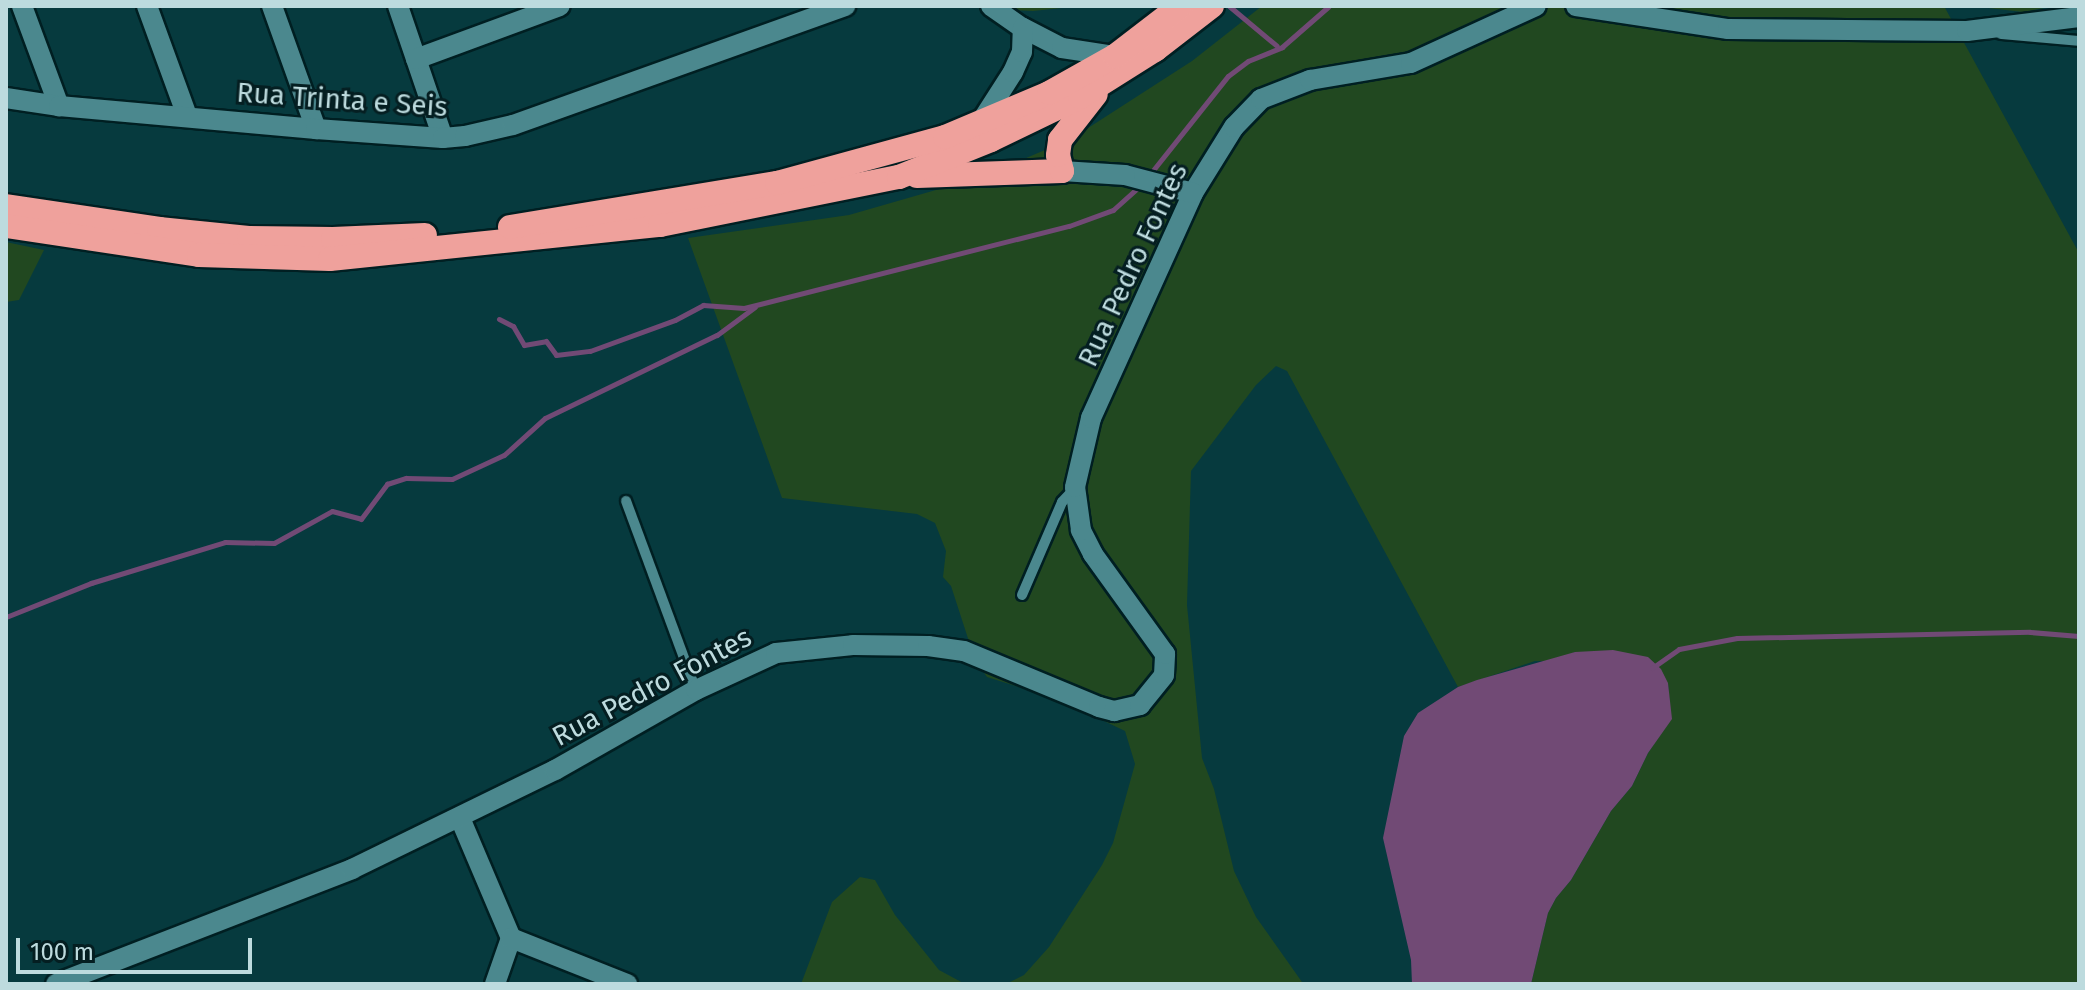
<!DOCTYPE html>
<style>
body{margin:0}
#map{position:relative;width:2085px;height:990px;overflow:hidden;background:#063a3e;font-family:"Fira Sans",sans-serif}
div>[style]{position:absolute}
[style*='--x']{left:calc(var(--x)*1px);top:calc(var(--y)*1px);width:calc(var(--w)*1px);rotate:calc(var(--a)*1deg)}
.green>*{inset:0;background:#214820}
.water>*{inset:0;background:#714a75}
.stream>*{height:5px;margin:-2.5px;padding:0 2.5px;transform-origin:2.5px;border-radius:2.5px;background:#714a75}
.roads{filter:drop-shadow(2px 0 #001f22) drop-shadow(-2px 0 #001f22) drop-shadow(0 2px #001f22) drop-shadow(0 -2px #001f22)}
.service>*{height:10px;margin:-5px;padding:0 5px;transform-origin:5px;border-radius:5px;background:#4b888e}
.minor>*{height:20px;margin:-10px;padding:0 10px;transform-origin:10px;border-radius:10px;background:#4b888e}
.tertiary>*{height:20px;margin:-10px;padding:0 10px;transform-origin:10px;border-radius:10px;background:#4b888e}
.motorway>*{height:24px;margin:-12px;padding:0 12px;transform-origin:12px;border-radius:12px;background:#efa19c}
span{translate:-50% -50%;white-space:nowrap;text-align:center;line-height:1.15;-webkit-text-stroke:6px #041e21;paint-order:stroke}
.street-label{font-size:28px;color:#bddbde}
.frame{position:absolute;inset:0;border:8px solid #bddbde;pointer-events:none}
.scale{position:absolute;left:16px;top:938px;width:236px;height:36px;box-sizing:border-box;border:4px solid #bddbde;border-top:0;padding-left:10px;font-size:24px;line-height:28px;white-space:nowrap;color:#bddbde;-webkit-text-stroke:6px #041e21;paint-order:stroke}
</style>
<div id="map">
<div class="green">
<div style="clip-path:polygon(1006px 6px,1081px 6px,1033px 11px,1012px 10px)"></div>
<div style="clip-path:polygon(1262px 6px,1944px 6px,2079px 253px,2079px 984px,1531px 984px,1548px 913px,1556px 898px,1571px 880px,1611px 811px,1632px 786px,1648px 753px,1671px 719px,1668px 683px,1575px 652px,1555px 661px,1535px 661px,1458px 687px,1287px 371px,1276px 366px,1256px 385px,1191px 471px,1187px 605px,1202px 758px,1214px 789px,1234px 871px,1256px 917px,1302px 982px,1324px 984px,1006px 984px,1024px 975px,1049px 947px,1102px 865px,1113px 843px,1135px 764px,1125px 731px,1060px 700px,987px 677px,975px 660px,951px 586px,943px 577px,946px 551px,935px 523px,917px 514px,782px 498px,688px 238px,849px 215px,981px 177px,1071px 139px,1192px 61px)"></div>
<div style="clip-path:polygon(1971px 6px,2055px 6px,2023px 12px)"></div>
<div style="clip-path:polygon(6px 242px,44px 250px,19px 300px,6px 302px)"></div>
<div style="clip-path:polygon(860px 877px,875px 880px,895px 915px,939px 970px,965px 984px,801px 984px,832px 902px)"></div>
</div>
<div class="water">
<div style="clip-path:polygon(1613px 650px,1648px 657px,1661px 669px,1668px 683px,1672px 719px,1648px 753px,1632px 786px,1611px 811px,1571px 880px,1556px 898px,1548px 913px,1531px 984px,1412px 984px,1411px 960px,1383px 838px,1404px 736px,1418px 713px,1458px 687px,1477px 680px,1575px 652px)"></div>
</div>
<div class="stream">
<div style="--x:1229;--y:6;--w:62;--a:39.8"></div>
<div style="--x:1150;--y:174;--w:125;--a:-51.5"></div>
<div style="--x:1228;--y:76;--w:25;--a:-37"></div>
<div style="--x:1248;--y:61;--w:37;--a:-22"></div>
<div style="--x:1282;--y:47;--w:62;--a:-41.1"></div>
<div style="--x:499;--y:319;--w:16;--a:27"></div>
<div style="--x:513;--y:326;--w:22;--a:60"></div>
<div style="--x:524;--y:345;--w:22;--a:-10"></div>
<div style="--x:546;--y:341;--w:17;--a:54"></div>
<div style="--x:556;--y:355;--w:34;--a:-7"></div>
<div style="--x:590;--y:351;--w:90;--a:-20"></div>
<div style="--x:675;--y:320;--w:32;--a:-28"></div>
<div style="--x:703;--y:305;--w:41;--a:4.2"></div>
<div style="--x:744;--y:308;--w:335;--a:-14.2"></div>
<div style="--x:1069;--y:226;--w:47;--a:-20"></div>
<div style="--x:1113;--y:210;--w:38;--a:-42"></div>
<div style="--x:6;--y:617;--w:92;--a:-21.8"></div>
<div style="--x:91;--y:583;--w:140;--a:-17"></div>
<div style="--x:225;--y:542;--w:49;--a:1.2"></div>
<div style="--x:274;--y:543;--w:66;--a:-28.9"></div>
<div style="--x:332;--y:511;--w:30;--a:15"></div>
<div style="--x:361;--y:519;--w:44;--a:-53.4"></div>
<div style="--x:387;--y:484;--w:20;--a:-18"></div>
<div style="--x:406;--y:478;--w:46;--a:1.2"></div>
<div style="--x:452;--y:479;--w:57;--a:-24.8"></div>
<div style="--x:504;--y:455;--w:55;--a:-42.1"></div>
<div style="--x:545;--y:418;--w:191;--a:-25.8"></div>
<div style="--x:717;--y:335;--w:47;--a:-36.4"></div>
<div style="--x:1652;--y:668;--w:33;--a:-35"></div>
<div style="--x:1679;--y:649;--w:59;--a:-10.7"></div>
<div style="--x:1737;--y:638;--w:293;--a:-1.2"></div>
<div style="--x:2030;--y:632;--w:49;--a:4.7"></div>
</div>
<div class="roads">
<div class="service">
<div style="--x:2001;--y:34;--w:78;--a:5.1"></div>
<div style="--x:626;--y:501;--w:202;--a:69.7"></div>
<div style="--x:1022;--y:595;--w:101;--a:-66.7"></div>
<div style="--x:1062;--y:502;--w:18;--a:-47"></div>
</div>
<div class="minor">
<div style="--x:22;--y:6;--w:107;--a:69.7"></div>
<div style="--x:147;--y:6;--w:117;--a:70"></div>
<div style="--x:272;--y:6;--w:131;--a:70.3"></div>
<div style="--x:398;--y:6;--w:139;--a:71.2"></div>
<div style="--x:991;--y:6;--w:39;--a:35"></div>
<div style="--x:1023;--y:28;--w:44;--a:27.1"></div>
<div style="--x:1062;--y:48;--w:54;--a:8.6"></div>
<div style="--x:1576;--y:6;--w:154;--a:8.6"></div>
<div style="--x:1728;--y:29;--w:239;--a:0.5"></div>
<div style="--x:1967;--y:31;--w:113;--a:-7.1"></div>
<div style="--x:416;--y:59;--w:153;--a:-20.2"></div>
<div style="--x:6;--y:98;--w:54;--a:8.6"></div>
<div style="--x:59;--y:106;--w:258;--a:5.1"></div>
<div style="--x:316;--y:129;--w:127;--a:4.1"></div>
<div style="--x:443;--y:138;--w:22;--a:-5"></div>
<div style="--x:465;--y:136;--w:49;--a:-12.9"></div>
<div style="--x:513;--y:125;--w:353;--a:-19.7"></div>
<div style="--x:981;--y:122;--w:59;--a:-57.4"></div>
<div style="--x:1013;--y:72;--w:22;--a:-66"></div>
<div style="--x:1022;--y:52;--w:24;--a:-88"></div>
<div style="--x:1193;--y:193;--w:78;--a:-58.2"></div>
<div style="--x:1234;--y:127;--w:39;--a:-46"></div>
<div style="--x:1261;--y:99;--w:53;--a:-21.2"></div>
<div style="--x:1310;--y:80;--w:102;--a:-9.6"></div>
<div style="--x:1411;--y:63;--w:137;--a:-24.5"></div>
<div style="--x:460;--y:818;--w:130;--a:67"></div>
<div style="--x:511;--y:938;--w:49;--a:109.2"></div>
<div style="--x:511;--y:938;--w:125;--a:21.6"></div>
</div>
<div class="tertiary">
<div style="--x:56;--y:984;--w:318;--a:-21.2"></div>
<div style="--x:352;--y:869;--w:226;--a:-26"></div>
<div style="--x:555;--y:770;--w:162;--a:-29.6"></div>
<div style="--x:696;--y:690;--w:88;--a:-24.8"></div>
<div style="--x:776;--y:653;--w:77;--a:-5.9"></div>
<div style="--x:853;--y:645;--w:75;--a:0.8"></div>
<div style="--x:928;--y:646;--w:36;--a:8"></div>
<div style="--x:964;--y:651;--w:146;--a:22.5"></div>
<div style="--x:1099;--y:707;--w:16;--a:15"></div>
<div style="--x:1114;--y:711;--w:27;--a:-13"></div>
<div style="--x:1140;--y:705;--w:38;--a:-51"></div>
<div style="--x:1164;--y:675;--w:21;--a:-87"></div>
<div style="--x:1165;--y:654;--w:123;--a:-125.8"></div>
<div style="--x:1093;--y:554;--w:27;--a:-117"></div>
<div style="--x:1081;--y:530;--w:43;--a:-97.9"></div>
<div style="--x:1075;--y:487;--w:71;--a:-76.9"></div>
<div style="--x:1091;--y:418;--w:247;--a:-65.6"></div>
<div style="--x:1193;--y:193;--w:70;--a:-165.2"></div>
<div style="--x:1125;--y:175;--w:63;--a:-176.4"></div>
</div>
<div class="motorway">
<div style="--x:917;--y:176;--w:145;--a:-2"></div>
<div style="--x:1062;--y:171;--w:16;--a:-104"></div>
<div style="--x:1058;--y:155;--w:15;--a:-82"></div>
<div style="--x:1060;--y:140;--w:58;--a:-52"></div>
<div style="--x:6;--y:206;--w:155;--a:8.5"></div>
<div style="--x:159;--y:229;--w:90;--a:5.7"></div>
<div style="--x:249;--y:238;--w:84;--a:0.7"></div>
<div style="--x:333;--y:239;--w:92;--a:-2.5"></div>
<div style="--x:6;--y:226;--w:195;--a:8.5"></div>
<div style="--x:199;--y:255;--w:131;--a:1.7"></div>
<div style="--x:330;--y:259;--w:332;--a:-5.9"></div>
<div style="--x:660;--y:225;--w:244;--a:-11.4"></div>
<div style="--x:899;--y:177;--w:99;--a:-21.9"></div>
<div style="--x:991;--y:140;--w:99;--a:-25.8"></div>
<div style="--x:1080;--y:97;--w:89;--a:-32.1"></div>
<div style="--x:1155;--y:50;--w:72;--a:-37.7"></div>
<div style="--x:510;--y:227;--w:271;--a:-9.4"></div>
<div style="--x:777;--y:183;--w:174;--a:-15.3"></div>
<div style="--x:945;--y:137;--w:113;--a:-22.9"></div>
<div style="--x:1049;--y:93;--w:76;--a:-29.3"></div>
<div style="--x:1115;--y:56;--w:82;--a:-37.6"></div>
</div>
</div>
<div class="street-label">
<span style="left:342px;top:100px;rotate:4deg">Rua Trinta e Seis</span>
<span style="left:1133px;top:265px;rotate:-65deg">Rua Pedro Fontes</span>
<span style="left:652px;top:687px;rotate:-28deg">Rua Pedro Fontes</span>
</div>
<div class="frame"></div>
<div class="scale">100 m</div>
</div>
